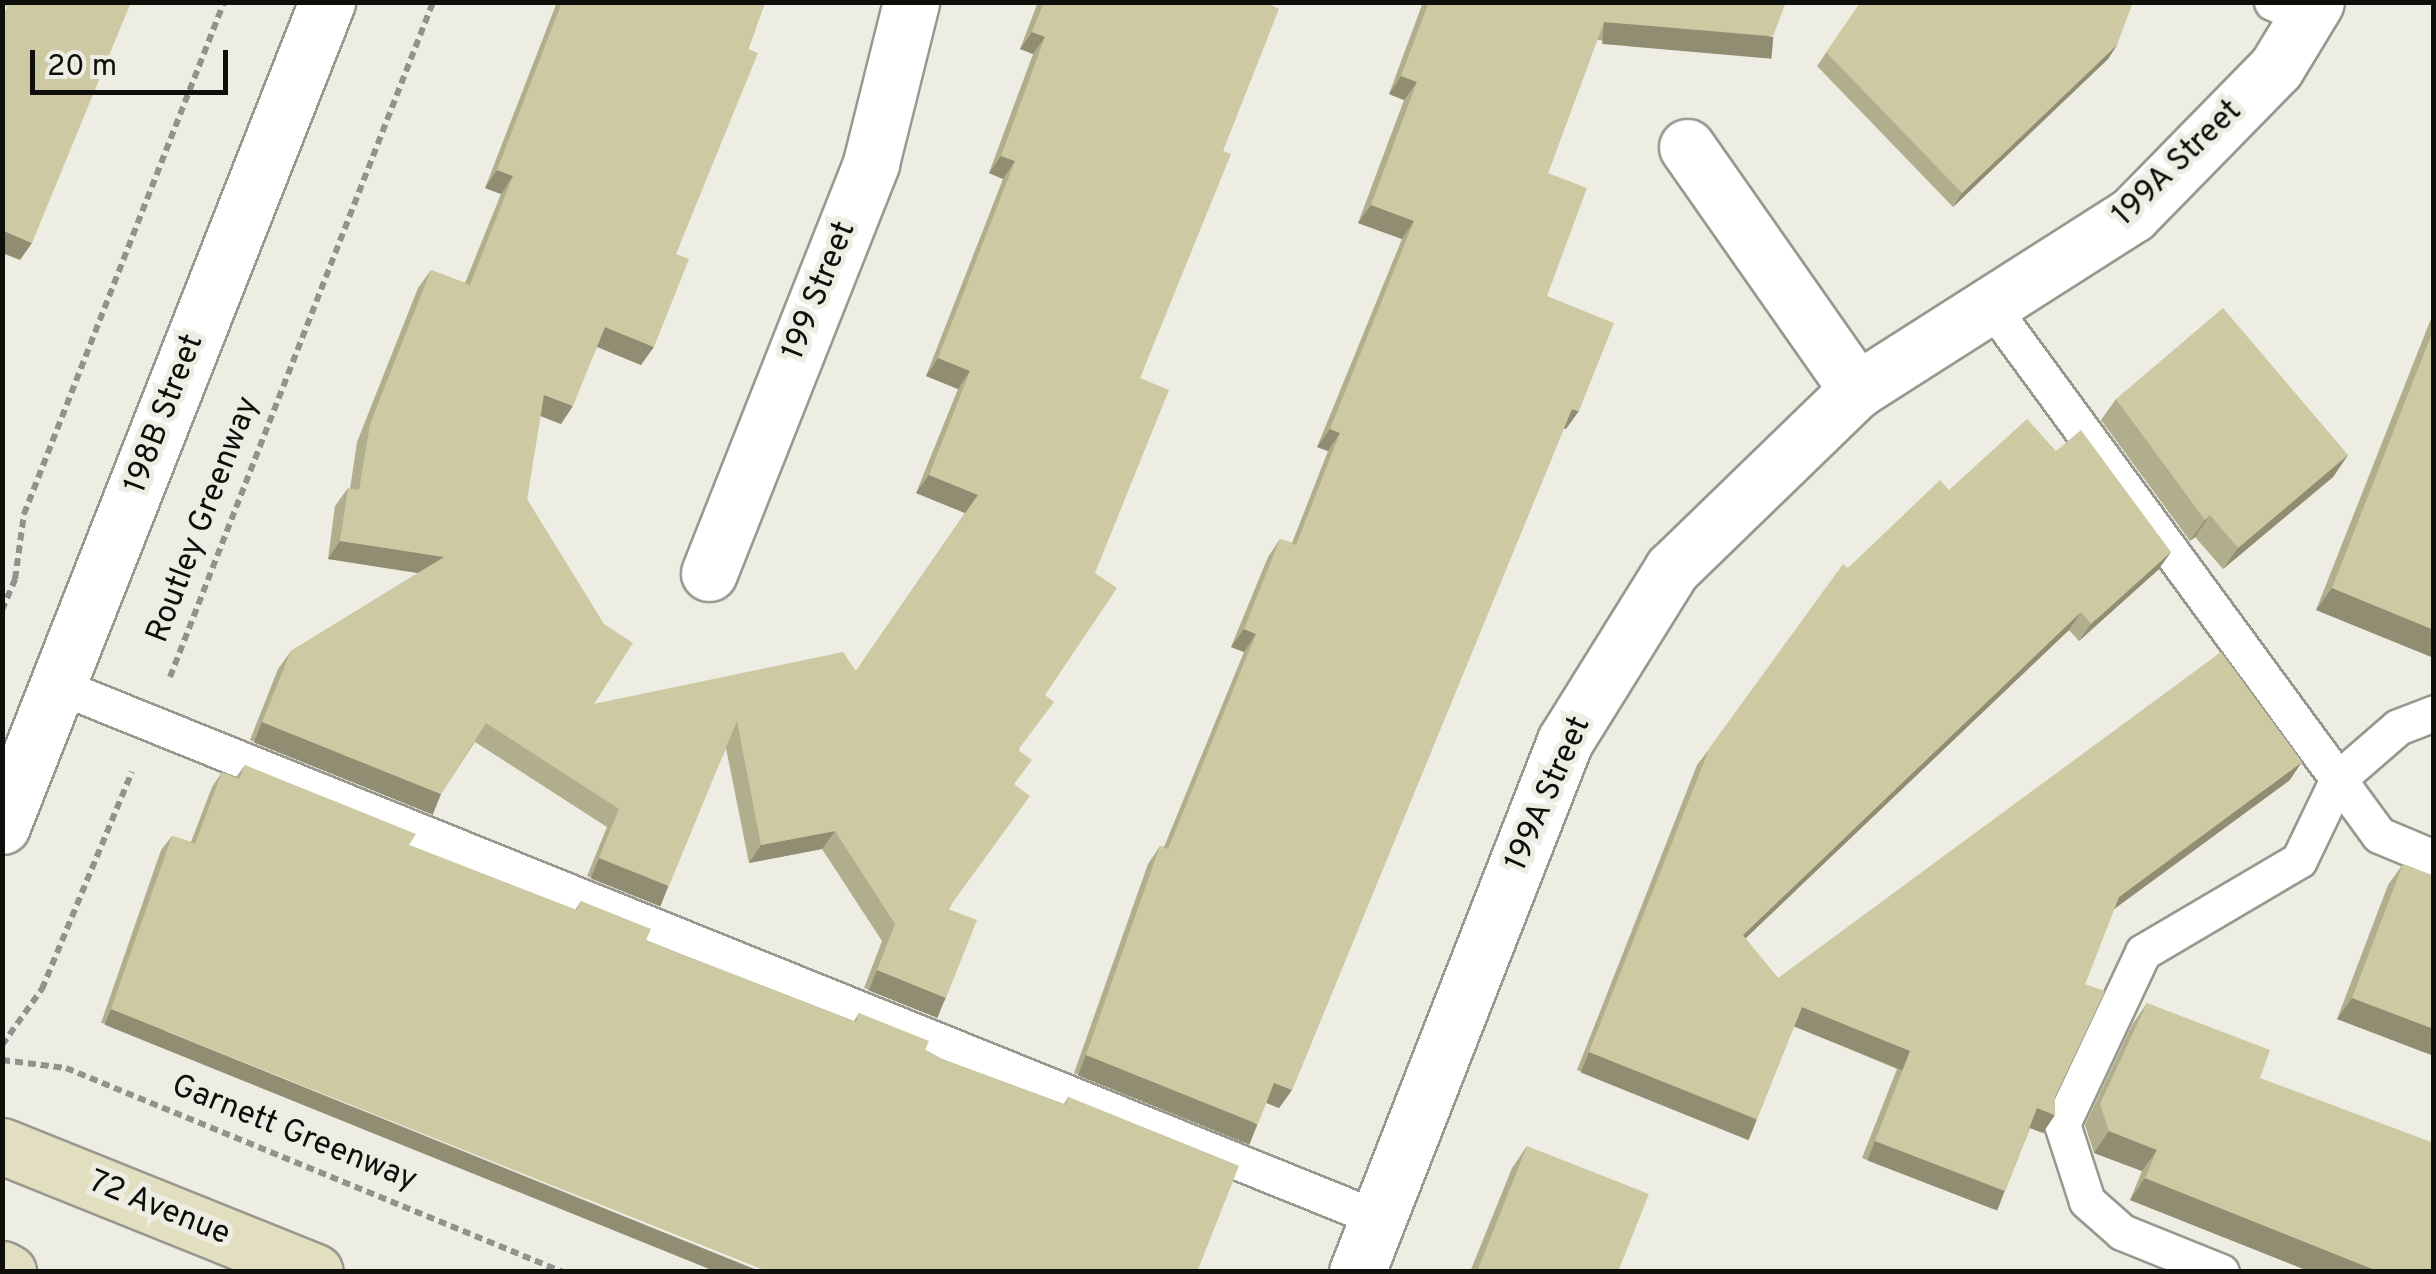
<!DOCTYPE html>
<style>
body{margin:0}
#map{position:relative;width:2436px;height:1274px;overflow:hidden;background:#eeede4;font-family:Overpass,sans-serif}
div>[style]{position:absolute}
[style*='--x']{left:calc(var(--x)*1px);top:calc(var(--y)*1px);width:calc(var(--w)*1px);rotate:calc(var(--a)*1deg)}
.path>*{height:6px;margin-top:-3px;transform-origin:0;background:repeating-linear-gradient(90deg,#92918b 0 8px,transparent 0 13px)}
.roads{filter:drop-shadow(2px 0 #98988f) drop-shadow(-2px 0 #98988f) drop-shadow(0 2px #98988f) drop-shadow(0 -2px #98988f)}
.service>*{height:35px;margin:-17.5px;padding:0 17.5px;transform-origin:17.5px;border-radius:17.5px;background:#fff}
.minor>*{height:55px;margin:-27.5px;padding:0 27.5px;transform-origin:27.5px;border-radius:27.5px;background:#fff}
.secondary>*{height:55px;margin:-27.5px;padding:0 27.5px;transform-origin:27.5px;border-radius:27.5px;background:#e2dfc1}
.wall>*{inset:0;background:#b0ae8c}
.shaded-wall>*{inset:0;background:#908d72;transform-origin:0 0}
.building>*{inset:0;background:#cdcaa3}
span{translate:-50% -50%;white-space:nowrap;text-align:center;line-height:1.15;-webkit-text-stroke:10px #eeede4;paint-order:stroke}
.street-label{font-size:32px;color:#0e0e0b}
.frame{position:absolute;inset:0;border:5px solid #0e0e0b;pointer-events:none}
.scale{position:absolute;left:30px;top:50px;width:198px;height:45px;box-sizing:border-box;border:5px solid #0e0e0b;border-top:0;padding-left:12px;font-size:30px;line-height:35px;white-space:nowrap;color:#0e0e0b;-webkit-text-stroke:8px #eeede4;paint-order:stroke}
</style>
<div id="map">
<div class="path">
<div style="--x:2;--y:610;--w:34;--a:-67"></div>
<div style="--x:15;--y:579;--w:66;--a:-82.1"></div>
<div style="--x:24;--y:514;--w:550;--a:-68.66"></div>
<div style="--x:170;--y:677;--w:724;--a:-68.71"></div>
<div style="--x:2;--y:1045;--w:69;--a:-54.5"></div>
<div style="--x:42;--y:989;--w:235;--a:-67.5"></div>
<div style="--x:2;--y:1060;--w:64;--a:7.1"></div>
<div style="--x:66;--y:1068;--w:537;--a:22.32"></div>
</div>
<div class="roads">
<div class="service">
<div style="--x:2272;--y:2;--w:39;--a:23"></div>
<div style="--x:1993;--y:309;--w:583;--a:53.72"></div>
<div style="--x:2338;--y:779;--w:79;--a:-40.9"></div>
<div style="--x:2398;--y:727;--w:39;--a:-21"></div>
<div style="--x:59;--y:686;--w:1421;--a:21.98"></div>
<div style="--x:2221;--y:1272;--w:107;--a:-158"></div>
<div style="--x:2122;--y:1232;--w:47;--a:-138.5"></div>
<div style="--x:2087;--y:1201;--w:81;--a:-108"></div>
<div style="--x:2062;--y:1124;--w:190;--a:-64.8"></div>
<div style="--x:2143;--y:952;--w:181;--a:-30.5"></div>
<div style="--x:2299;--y:860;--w:90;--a:-64.3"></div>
<div style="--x:2338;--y:779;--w:69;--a:53.8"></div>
<div style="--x:2379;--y:835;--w:60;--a:22.7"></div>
</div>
<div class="minor">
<div style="--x:1687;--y:147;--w:297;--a:55"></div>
<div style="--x:709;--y:573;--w:441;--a:-68.4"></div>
<div style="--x:871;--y:163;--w:166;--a:-76"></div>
<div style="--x:2;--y:826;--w:886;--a:-68.47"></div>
<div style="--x:1357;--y:1272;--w:570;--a:-68.61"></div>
<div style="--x:1565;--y:741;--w:203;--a:-58.1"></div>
<div style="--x:1672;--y:569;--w:257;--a:-44.1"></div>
<div style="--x:1857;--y:390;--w:326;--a:-32.5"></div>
<div style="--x:2132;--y:215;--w:206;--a:-45.6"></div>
<div style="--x:2276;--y:68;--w:77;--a:-58.8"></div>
</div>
<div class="secondary">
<div style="--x:2;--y:1146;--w:337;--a:21.9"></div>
<div style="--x:2;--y:1269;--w:7;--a:27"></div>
</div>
</div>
<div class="wall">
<div style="clip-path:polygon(557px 2px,765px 2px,676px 254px,641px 365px,597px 347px,561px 424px,540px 416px,527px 499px,594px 704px,856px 671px,965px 513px,916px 493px,958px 389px,926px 376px,1003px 179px,989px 173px,1033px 54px,1020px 49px,1038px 2px,1265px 2px,1223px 151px,1140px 378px,1045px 695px,1018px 751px,1014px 785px,949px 909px,946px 998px,934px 1016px,864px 988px,882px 941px,822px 849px,749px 863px,726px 748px,657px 904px,587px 876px,607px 827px,475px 742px,429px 812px,250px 740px,278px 669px,291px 651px,418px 573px,328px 559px,335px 506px,348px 488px,350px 489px,357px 442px,418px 288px,431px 270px,465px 283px,501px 194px,485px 188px)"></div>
<div style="clip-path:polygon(1423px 2px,1786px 2px,1760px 54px,1597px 40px,1548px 173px,1547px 296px,1566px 429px,1564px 428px,1292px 1090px,1279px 1108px,1266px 1103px,1245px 1142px,1074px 1073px,1148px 864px,1160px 846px,1164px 847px,1244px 652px,1231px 647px,1268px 557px,1280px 539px,1292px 543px,1328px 451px,1317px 447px,1402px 239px,1358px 223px,1404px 100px,1389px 94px)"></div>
<div style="clip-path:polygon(1861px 2px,2117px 45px,2108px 59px,1953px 207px,1817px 66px)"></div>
<div style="clip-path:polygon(2434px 311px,2434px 658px,2316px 610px)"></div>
<div style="clip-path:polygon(2116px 399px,2348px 455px,2333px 477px,2223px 569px,2195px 537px,2190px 541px,2101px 420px)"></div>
<div style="clip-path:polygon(2056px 451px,2171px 552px,2158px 570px,2079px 641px,2069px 630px,1745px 939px,1778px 978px,2290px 780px,2114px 909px,2085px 984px,2055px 1097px,2043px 1133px,2030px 1128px,2005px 1191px,1993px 1209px,1862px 1158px,1897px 1069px,1794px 1026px,1757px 1119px,1744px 1137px,1577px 1070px,1697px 765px,1848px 568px,1949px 490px)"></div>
<div style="clip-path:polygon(245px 765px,409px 845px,575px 910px,581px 901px,646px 940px,686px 956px,854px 1021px,859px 1013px,942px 1059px,1064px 1104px,1068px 1097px,1239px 1166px,101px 1023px,161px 850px,172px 836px,191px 842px,212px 787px,222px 772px,236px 777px)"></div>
<div style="clip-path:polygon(2403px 864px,2434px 876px,2434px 1056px,2337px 1019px,2388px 885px)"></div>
<div style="clip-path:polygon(2147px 1003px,2260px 1078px,2434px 1272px,2311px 1272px,2130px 1200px,2142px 1171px,2094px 1153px,2085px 1125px,2132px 1025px)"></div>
<div style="clip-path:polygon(1527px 1146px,1618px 1272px,1470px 1272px,1512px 1168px)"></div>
</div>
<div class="shaded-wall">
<div style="left:1604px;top:22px;width:170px;height:22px;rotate:5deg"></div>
<div style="clip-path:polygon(1032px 32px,1045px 37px,1033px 54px,1020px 49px)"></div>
<div style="clip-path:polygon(2117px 45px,2108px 59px,1953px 207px,1962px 193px)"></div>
<div style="clip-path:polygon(1401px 76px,1417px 82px,1404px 100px,1389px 94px)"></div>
<div style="clip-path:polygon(1001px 156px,1015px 161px,1003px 179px,989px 173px)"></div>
<div style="clip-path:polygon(497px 170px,513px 176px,501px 194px,485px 188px)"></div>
<div style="clip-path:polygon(1371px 205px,1414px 221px,1402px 239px,1358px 223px)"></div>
<div style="clip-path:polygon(2px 230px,32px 243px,20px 260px,2px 253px)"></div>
<div style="clip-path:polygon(605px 327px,654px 347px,641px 365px,593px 345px)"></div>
<div style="clip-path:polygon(938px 358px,970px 371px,958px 389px,926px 376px)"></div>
<div style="clip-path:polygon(544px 395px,573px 406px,561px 424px,531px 412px)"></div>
<div style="clip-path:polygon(1572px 409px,1579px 411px,1566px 429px,1560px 427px)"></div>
<div style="clip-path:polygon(1330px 429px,1340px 433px,1328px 451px,1317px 447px)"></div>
<div style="clip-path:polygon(2348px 455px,2333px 477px,2223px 569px,2238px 548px)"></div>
<div style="clip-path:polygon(929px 475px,978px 495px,965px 513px,916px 493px)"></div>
<div style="clip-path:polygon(2210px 515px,2195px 537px,2190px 541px,2205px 520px)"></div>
<div style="clip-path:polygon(340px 541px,444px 557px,431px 575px,328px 559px)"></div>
<div style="clip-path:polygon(2171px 552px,2158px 570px,2079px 641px,2091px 624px)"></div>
<div style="clip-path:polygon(2332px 588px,2434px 630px,2434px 658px,2316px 610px)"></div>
<div style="clip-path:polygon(2081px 612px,2069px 630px,1730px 953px,1743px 935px)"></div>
<div style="clip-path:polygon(1244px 629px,1256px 634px,1244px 652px,1231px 647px)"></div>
<div style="left:262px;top:722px;width:193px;height:22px;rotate:22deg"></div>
<div style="clip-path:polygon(2302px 762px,2290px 780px,2106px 915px,2119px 897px)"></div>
<div style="clip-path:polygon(835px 831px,822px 849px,749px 863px,761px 845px)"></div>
<div style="left:599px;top:858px;width:75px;height:22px;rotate:22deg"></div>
<div style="left:877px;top:970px;width:74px;height:22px;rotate:22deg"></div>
<div style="clip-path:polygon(2352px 998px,2434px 1029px,2434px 1056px,2337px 1019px)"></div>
<div style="left:1802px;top:1007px;width:117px;height:21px;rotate:22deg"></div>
<div style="left:111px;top:1009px;width:709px;height:17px;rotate:22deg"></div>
<div style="left:1589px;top:1052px;width:181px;height:22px;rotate:22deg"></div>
<div style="left:1086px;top:1055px;width:185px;height:22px;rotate:22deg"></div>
<div style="clip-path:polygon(1274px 1083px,1292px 1090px,1279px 1108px,1262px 1101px)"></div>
<div style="clip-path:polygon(2037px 1108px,2055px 1115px,2043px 1133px,2025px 1126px)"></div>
<div style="clip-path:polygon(2109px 1131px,2157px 1150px,2142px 1171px,2094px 1153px)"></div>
<div style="left:1875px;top:1141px;width:139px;height:21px;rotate:21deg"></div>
<div style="clip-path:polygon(2145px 1178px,2380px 1272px,2311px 1272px,2130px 1200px)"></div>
</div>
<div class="building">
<div style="clip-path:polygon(2px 2px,131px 2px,32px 243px,2px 230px,2px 19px,7px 7px,2px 5px)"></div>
<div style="clip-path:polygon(562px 2px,765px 2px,748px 49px,758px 53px,676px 254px,689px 259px,654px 347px,605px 327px,573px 406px,544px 395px,527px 499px,604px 624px,633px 643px,594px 704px,843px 652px,856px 671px,978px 495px,929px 475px,970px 371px,938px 358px,1015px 161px,1001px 156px,1045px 37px,1032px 32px,1044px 2px,1265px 2px,1279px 9px,1223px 151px,1231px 154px,1140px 378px,1169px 390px,1095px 573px,1117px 588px,1045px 695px,1054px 702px,1018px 750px,1032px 760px,1014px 784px,1030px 796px,948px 909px,977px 920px,946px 998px,877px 970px,895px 924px,835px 831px,761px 845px,737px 721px,669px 886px,599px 858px,619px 809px,486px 723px,441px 794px,262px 722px,291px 651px,444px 557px,340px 541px,348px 488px,359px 490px,370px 424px,431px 270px,470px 285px,513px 176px,497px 170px)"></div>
<div style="clip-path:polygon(1429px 2px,1786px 2px,1773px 36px,1604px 22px,1548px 173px,1587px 188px,1547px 296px,1614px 323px,1579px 411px,1572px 409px,1292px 1090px,1274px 1083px,1258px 1124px,1086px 1055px,1160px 846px,1168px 849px,1256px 634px,1244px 629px,1280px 539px,1296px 545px,1340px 433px,1330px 429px,1414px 221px,1371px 205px,1417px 82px,1401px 76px)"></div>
<div style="clip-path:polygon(1861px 2px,2133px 2px,2117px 45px,1962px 193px,1826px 52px)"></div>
<div style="clip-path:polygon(2223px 308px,2348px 455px,2238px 548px,2210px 515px,2205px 520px,2116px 399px)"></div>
<div style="clip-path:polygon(2434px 328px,2434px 630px,2332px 588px)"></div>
<div style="clip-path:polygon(2027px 419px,2056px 451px,2081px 430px,2171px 552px,2091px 624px,2081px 612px,1743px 935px,1778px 978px,2221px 652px,2302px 762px,2119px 897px,2085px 984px,2105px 991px,2055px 1097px,2055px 1115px,2037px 1108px,2005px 1191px,1875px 1141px,1910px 1051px,1802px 1007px,1757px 1119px,1589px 1052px,1710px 747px,1843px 564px,1848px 568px,1940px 480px,1949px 490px)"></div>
<div style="clip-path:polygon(245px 765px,416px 834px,409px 845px,577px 910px,581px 901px,651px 929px,646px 940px,686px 956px,856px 1022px,859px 1013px,929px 1041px,925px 1050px,942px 1059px,1066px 1105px,1068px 1097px,1239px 1166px,1197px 1272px,769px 1272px,111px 1009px,172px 836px,195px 844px,222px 772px,239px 779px)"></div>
<div style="clip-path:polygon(2403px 864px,2434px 876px,2434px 1029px,2352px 998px)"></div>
<div style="clip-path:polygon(2147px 1003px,2270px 1050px,2260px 1078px,2434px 1143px,2434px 1272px,2380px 1272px,2145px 1178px,2157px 1150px,2109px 1131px,2100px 1104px)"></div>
<div style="clip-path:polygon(1527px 1146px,1649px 1194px,1618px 1272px,1477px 1272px)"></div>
</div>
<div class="street-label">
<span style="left:2178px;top:164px;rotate:-44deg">199A Street</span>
<span style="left:820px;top:291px;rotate:-68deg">199 Street</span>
<span style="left:165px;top:414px;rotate:-69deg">198B Street</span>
<span style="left:204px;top:520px;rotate:-69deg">Routley Greenway</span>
<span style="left:1549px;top:794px;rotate:-66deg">199A Street</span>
<span style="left:294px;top:1134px;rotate:22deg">Garnett Greenway</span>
<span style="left:159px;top:1209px;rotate:22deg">72 Avenue</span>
</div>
<div class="frame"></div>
<div class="scale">20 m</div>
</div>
